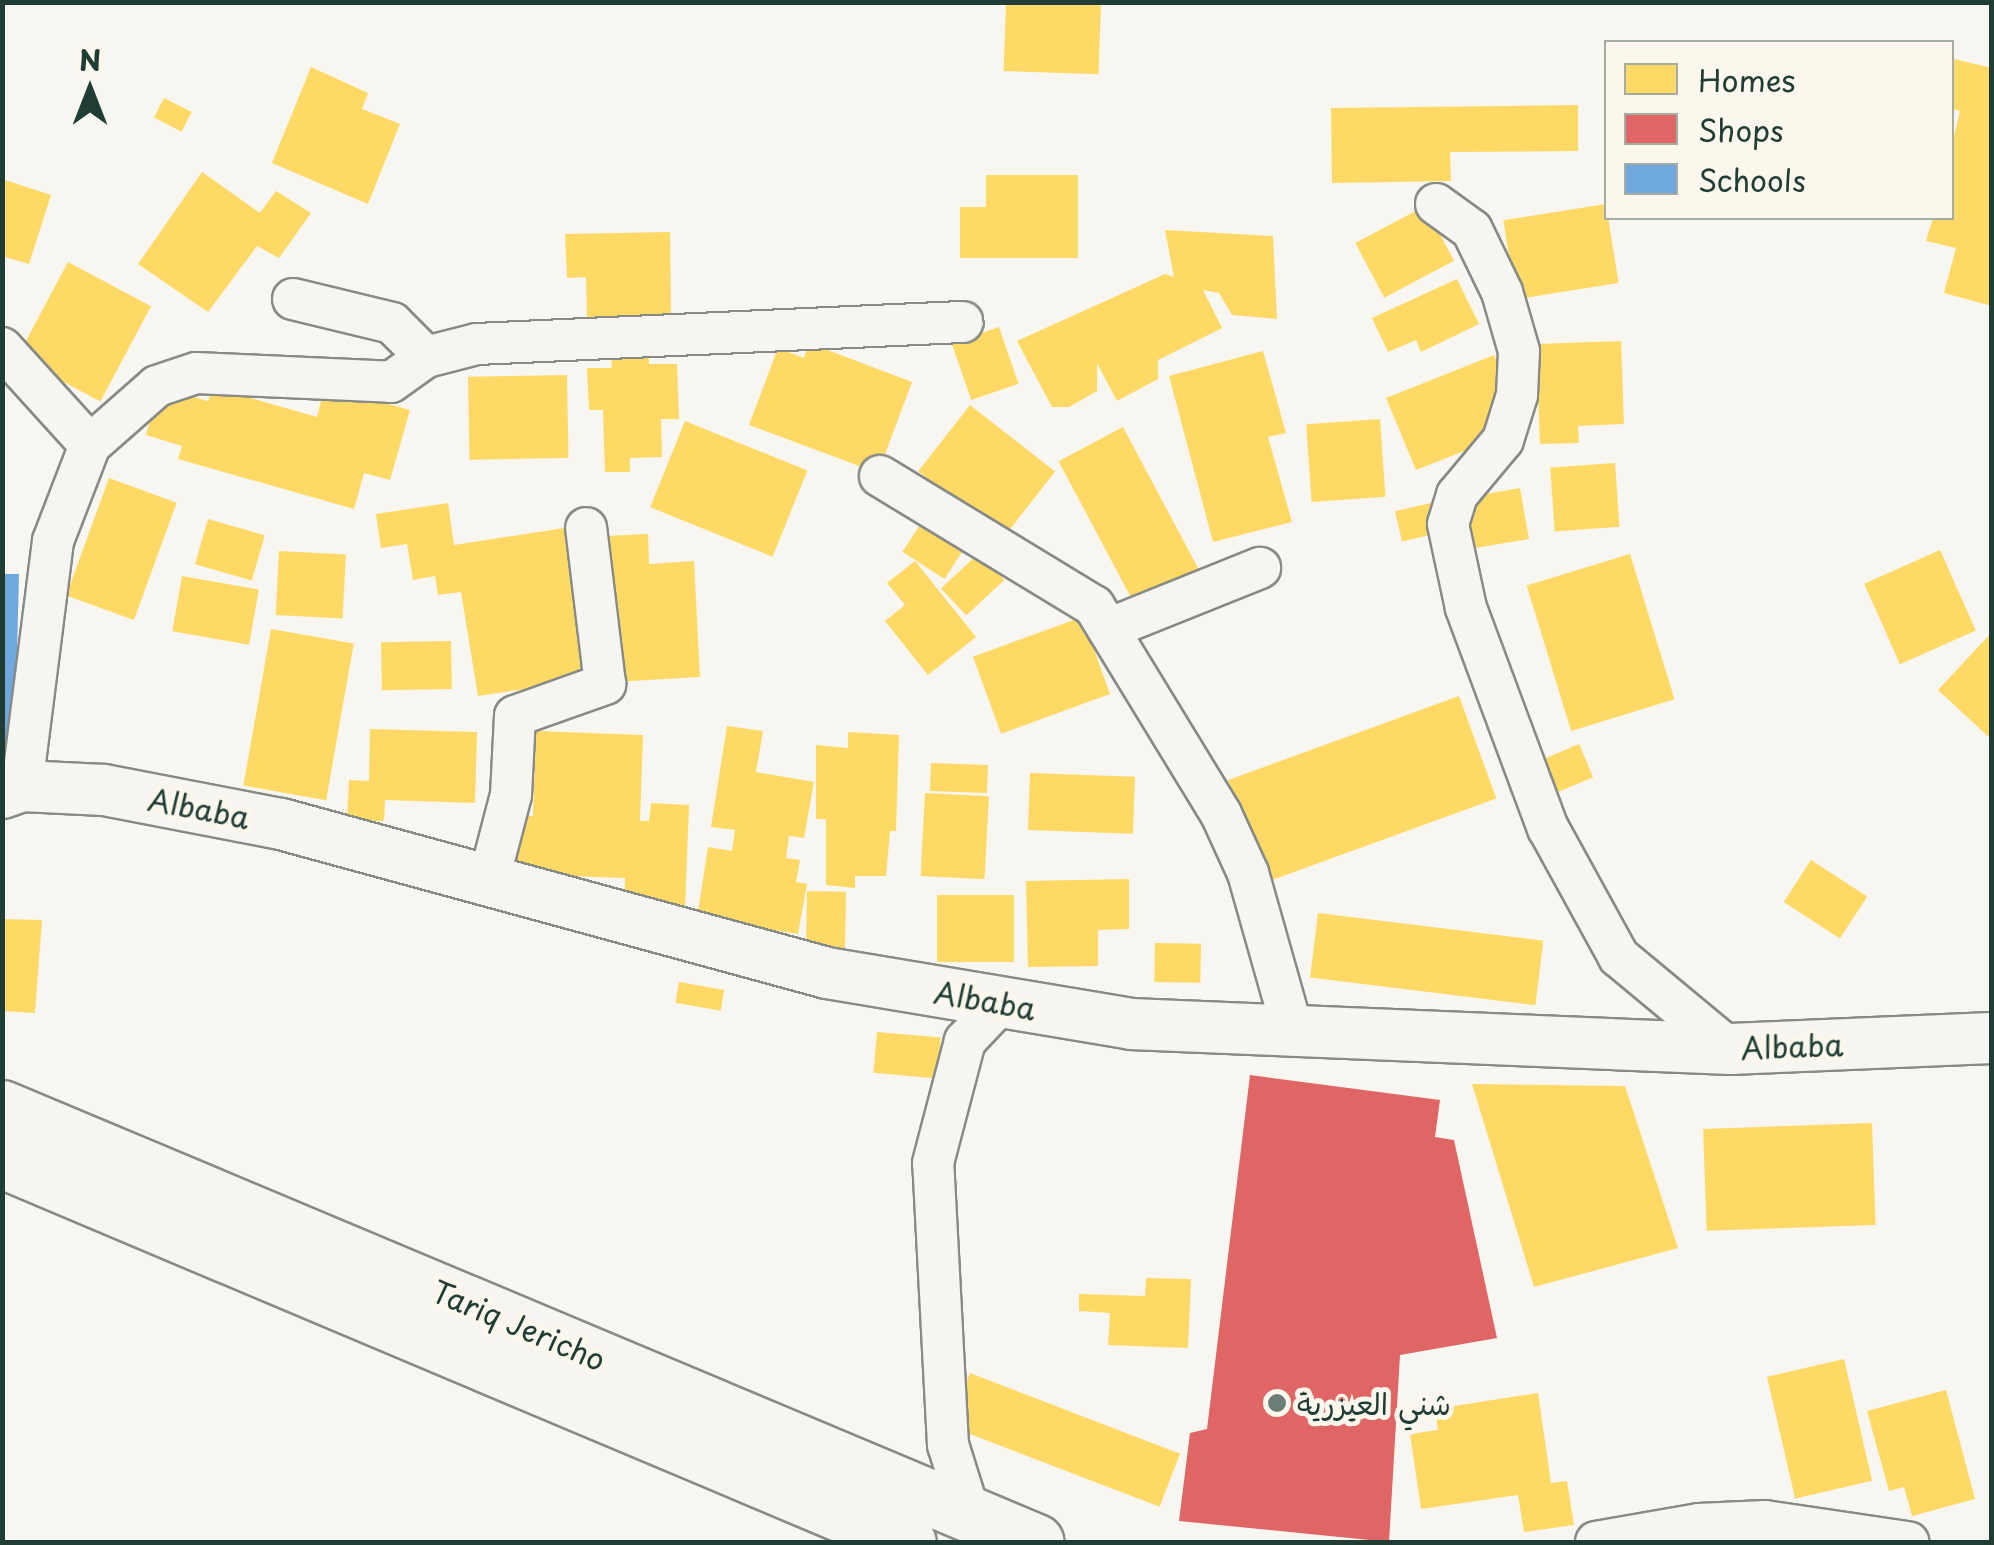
<!DOCTYPE html>
<meta charset="utf-8">
<style>
body{margin:0}
#map{position:relative;width:1994px;height:1545px;overflow:hidden;background:#f8f6f0;font-family:"Playpen Sans","Playpen Sans Arabic",sans-serif}
div>[style]{position:absolute}
[style*='--x']{left:calc(var(--x)*1px);top:calc(var(--y)*1px);width:calc(var(--w)*1px);rotate:calc(var(--a)*1deg)}
.homes>*{inset:0;background:#ffd966;transform-origin:0 0}
.shops>*{inset:0;background:#e06666}
.schools>*{inset:0;background:#6fa8dc}
.roads{filter:drop-shadow(2px 0 #868b86) drop-shadow(-2px 0 #868b86) drop-shadow(0 2px #868b86) drop-shadow(0 -2px #868b86)}
.minor>*{height:40px;margin:-20px;padding:0 20px;transform-origin:20px;border-radius:20px;background:#f6f5f1}
.tertiary>*{height:50px;margin:-25px;padding:0 25px;transform-origin:25px;border-radius:25px;background:#f6f5f1}
.secondary>*{height:55px;margin:-27.5px;padding:0 27.5px;transform-origin:27.5px;border-radius:27.5px;background:#f6f5f1}
.dots>*{width:28px;height:28px;translate:-50% -50%;box-sizing:border-box;border:5px solid #fbf7ec;border-radius:50%}
span{translate:-50% -50%;white-space:nowrap;text-align:center;line-height:1.15;-webkit-text-stroke:10px #fbf7ec;paint-order:stroke}
.street-label{font-size:30px;color:#1f3d34}
.poi-label{font-size:30px;color:#1f3d34}
.left{translate:0 -50%;text-align:left}
.frame{position:absolute;inset:0;border:5px solid #1f3d34;pointer-events:none}
.legend{position:absolute;left:1604px;top:40px;width:350px;height:180px;box-sizing:border-box;background:#fbf7ec;border:2px solid #a3ada2;margin:0;padding:12px 18px;list-style:none;font-size:30px;color:#1f3d34}
.legend li{display:flex;align-items:center;gap:20px;height:50px}
.legend b{width:50px;border:2px solid #a3ada2}
.north{position:absolute;left:40px;top:40px;width:100px;height:100px;-webkit-text-stroke:8px #fbf7ec;paint-order:stroke;rotate:0deg;font-size:28px;font-weight:700;line-height:40px;text-align:center;color:#1f3d34}
.north::after{content:'';display:block;margin:auto;width:35px;height:45px;background:#1f3d34;clip-path:polygon(50% 0,100% 100%,50% 72%,0 100%)}
</style>
<div id="map">
<div class="homes">
<div style="left:1006px;top:2px;width:95px;height:69px;rotate:2deg"></div>
<div style="clip-path:polygon(1954px 59px,1992px 68px,1992px 306px,1944px 293px,1956px 248px,1926px 241px,1933px 218px,1952px 218px,1952px 145px,1960px 111px,1952px 109px)"></div>
<div style="clip-path:polygon(311px 67px,368px 93px,362px 109px,400px 124px,368px 204px,272px 163px)"></div>
<div style="left:164px;top:98px;width:31px;height:22px;rotate:27deg"></div>
<div style="clip-path:polygon(1578px 105px,1578px 151px,1450px 152px,1451px 181px,1332px 183px,1331px 108px)"></div>
<div style="clip-path:polygon(202px 172px,260px 213px,276px 191px,311px 213px,279px 258px,257px 246px,208px 312px,138px 264px)"></div>
<div style="clip-path:polygon(986px 175px,1078px 175px,1078px 258px,960px 258px,960px 207px,986px 207px)"></div>
<div style="clip-path:polygon(2px 179px,51px 195px,29px 264px,2px 256px)"></div>
<div style="left:1606px;top:204px;width:80px;height:104px;rotate:81deg"></div>
<div style="left:1425px;top:206px;width:62px;height:79px;rotate:62deg"></div>
<div style="clip-path:polygon(1165px 230px,1273px 236px,1277px 319px,1232px 315px,1219px 293px,1203px 290px,1222px 328px,1158px 360px,1158px 379px,1117px 401px,1097px 363px,1097px 391px,1069px 407px,1052px 407px,1017px 341px,1165px 274px,1174px 277px)"></div>
<div style="clip-path:polygon(670px 232px,671px 315px,587px 317px,586px 277px,567px 278px,565px 234px)"></div>
<div style="left:68px;top:262px;width:94px;height:108px;rotate:28deg"></div>
<div style="clip-path:polygon(1457px 279px,1479px 324px,1421px 352px,1416px 340px,1388px 352px,1372px 318px)"></div>
<div style="left:999px;top:327px;width:60px;height:50px;rotate:71deg"></div>
<div style="clip-path:polygon(1621px 341px,1624px 424px,1578px 426px,1579px 443px,1540px 444px,1536px 344px)"></div>
<div style="clip-path:polygon(809px 343px,912px 382px,878px 473px,749px 425px,778px 348px,804px 358px)"></div>
<div style="clip-path:polygon(648px 351px,649px 364px,677px 364px,679px 419px,661px 419px,662px 457px,630px 458px,630px 472px,605px 472px,603px 410px,589px 410px,587px 368px,612px 368px,611px 352px)"></div>
<div style="clip-path:polygon(1263px 351px,1286px 433px,1268px 437px,1292px 522px,1213px 542px,1169px 376px)"></div>
<div style="clip-path:polygon(1494px 355px,1508px 389px,1482px 444px,1416px 470px,1386px 398px)"></div>
<div style="left:567px;top:375px;width:83px;height:99px;rotate:89deg"></div>
<div style="clip-path:polygon(325px 386px,410px 410px,390px 480px,364px 473px,354px 509px,178px 459px,182px 446px,146px 435px,159px 387px,208px 401px,212px 387px,317px 417px)"></div>
<div style="left:970px;top:405px;width:108px;height:84px;rotate:38deg"></div>
<div style="left:1380px;top:419px;width:78px;height:74px;rotate:86deg"></div>
<div style="left:685px;top:421px;width:132px;height:93px;rotate:22deg"></div>
<div style="left:1123px;top:427px;width:165px;height:73px;rotate:62deg"></div>
<div style="left:1615px;top:463px;width:64px;height:65px;rotate:86deg"></div>
<div style="left:109px;top:478px;width:72px;height:125px;rotate:20deg"></div>
<div style="clip-path:polygon(1520px 488px,1529px 539px,1463px 550px,1463px 498px)"></div>
<div style="left:1435px;top:502px;width:31px;height:41px;rotate:77deg"></div>
<div style="clip-path:polygon(448px 503px,454px 545px,564px 528px,587px 680px,478px 696px,461px 592px,438px 595px,435px 576px,413px 580px,407px 544px,381px 548px,376px 514px)"></div>
<div style="left:927px;top:514px;width:50px;height:45px;rotate:33deg"></div>
<div style="left:208px;top:519px;width:59px;height:47px;rotate:16deg"></div>
<div style="clip-path:polygon(648px 534px,649px 564px,694px 561px,700px 677px,614px 682px,606px 536px)"></div>
<div style="left:1940px;top:550px;width:88px;height:83px;rotate:66deg"></div>
<div style="left:279px;top:551px;width:67px;height:64px;rotate:3deg"></div>
<div style="left:979px;top:553px;width:37px;height:52px;rotate:47deg"></div>
<div style="left:1630px;top:554px;width:152px;height:108px;rotate:73deg"></div>
<div style="clip-path:polygon(915px 561px,976px 637px,928px 675px,885px 621px,905px 605px,887px 583px)"></div>
<div style="left:182px;top:576px;width:78px;height:56px;rotate:10deg"></div>
<div style="left:1082px;top:617px;width:82px;height:116px;rotate:70deg"></div>
<div style="left:271px;top:629px;width:84px;height:159px;rotate:10deg"></div>
<div style="clip-path:polygon(1992px 632px,1992px 740px,1938px 690px)"></div>
<div style="left:451px;top:641px;width:48px;height:70px;rotate:89deg"></div>
<div style="left:1459px;top:696px;width:109px;height:246px;rotate:70deg"></div>
<div style="clip-path:polygon(727px 726px,763px 731px,756px 772px,814px 782px,804px 838px,789px 836px,786px 858px,800px 860px,796px 882px,807px 884px,798px 934px,697px 918px,708px 847px,732px 851px,735px 830px,711px 827px)"></div>
<div style="clip-path:polygon(370px 729px,477px 732px,475px 803px,385px 800px,384px 821px,347px 820px,349px 780px,369px 781px)"></div>
<div style="clip-path:polygon(536px 731px,643px 735px,640px 821px,649px 821px,651px 803px,689px 805px,685px 911px,624px 908px,625px 878px,513px 874px,516px 816px,533px 816px)"></div>
<div style="clip-path:polygon(848px 732px,899px 735px,896px 831px,890px 831px,886px 876px,855px 876px,855px 888px,826px 885px,826px 819px,816px 819px,816px 745px,848px 748px)"></div>
<div style="left:1579px;top:744px;width:36px;height:42px;rotate:67deg"></div>
<div style="left:931px;top:763px;width:57px;height:28px;rotate:2deg"></div>
<div style="left:1030px;top:773px;width:105px;height:57px;rotate:2deg"></div>
<div style="left:925px;top:793px;width:64px;height:83px;rotate:3deg"></div>
<div style="left:1811px;top:860px;width:67px;height:50px;rotate:33deg"></div>
<div style="clip-path:polygon(1129px 879px,1129px 929px,1098px 930px,1098px 966px,1028px 967px,1026px 881px)"></div>
<div style="left:807px;top:891px;width:39px;height:66px;rotate:1deg"></div>
<div style="left:937px;top:895px;width:77px;height:67px"></div>
<div style="left:1318px;top:913px;width:227px;height:65px;rotate:7deg"></div>
<div style="clip-path:polygon(2px 919px,42px 920px,35px 1013px,2px 1011px)"></div>
<div style="left:1155px;top:943px;width:46px;height:39px;rotate:1deg"></div>
<div style="left:679px;top:982px;width:46px;height:21px;rotate:10deg"></div>
<div style="left:877px;top:1032px;width:64px;height:41px;rotate:5deg"></div>
<div style="clip-path:polygon(1472px 1084px,1625px 1086px,1678px 1248px,1534px 1287px)"></div>
<div style="left:1872px;top:1123px;width:102px;height:169px;rotate:88deg"></div>
<div style="clip-path:polygon(1146px 1278px,1191px 1279px,1188px 1348px,1108px 1345px,1110px 1313px,1079px 1311px,1079px 1294px,1145px 1296px)"></div>
<div style="left:1844px;top:1359px;width:125px;height:79px;rotate:77deg"></div>
<div style="left:970px;top:1373px;width:225px;height:57px;rotate:21deg"></div>
<div style="clip-path:polygon(1946px 1390px,1975px 1499px,1912px 1516px,1904px 1487px,1889px 1491px,1867px 1411px)"></div>
<div style="clip-path:polygon(1538px 1393px,1551px 1483px,1567px 1481px,1574px 1525px,1524px 1532px,1518px 1495px,1421px 1509px,1410px 1434px,1438px 1430px,1435px 1409px)"></div>
</div>
<div class="shops">
<div style="clip-path:polygon(1250px 1075px,1440px 1100px,1435px 1137px,1454px 1140px,1497px 1338px,1400px 1355px,1389px 1542px,1179px 1521px,1190px 1433px,1207px 1429px)"></div>
</div>
<div class="schools">
<div style="clip-path:polygon(2px 574px,19px 574px,14px 775px,2px 774px)"></div>
</div>
<div class="roads">
<div class="minor">
<div style="--x:1436;--y:204;--w:44;--a:35.8"></div>
<div style="--x:1472;--y:230;--w:69;--a:64.2"></div>
<div style="--x:1502;--y:292;--w:61;--a:73.9"></div>
<div style="--x:1519;--y:351;--w:44;--a:92.6"></div>
<div style="--x:1517;--y:395;--w:47;--a:107.3"></div>
<div style="--x:1503;--y:440;--w:72;--a:129.9"></div>
<div style="--x:1457;--y:495;--w:30;--a:107"></div>
<div style="--x:1448;--y:524;--w:86;--a:77.9"></div>
<div style="--x:1466;--y:608;--w:235;--a:69.6"></div>
<div style="--x:1548;--y:828;--w:147;--a:61.2"></div>
<div style="--x:1619;--y:957;--w:144;--a:39.7"></div>
<div style="--x:293;--y:299;--w:102;--a:13.6"></div>
<div style="--x:392;--y:323;--w:48;--a:45"></div>
<div style="--x:2;--y:348;--w:131;--a:47.8"></div>
<div style="--x:90;--y:445;--w:103;--a:111.1"></div>
<div style="--x:53;--y:541;--w:247;--a:97.2"></div>
<div style="--x:90;--y:445;--w:89;--a:-41.4"></div>
<div style="--x:157;--y:386;--w:41;--a:-18.4"></div>
<div style="--x:196;--y:373;--w:195;--a:2.6"></div>
<div style="--x:391;--y:382;--w:43;--a:-35.5"></div>
<div style="--x:426;--y:357;--w:53;--a:-14.3"></div>
<div style="--x:477;--y:344;--w:486;--a:-2.6"></div>
<div style="--x:880;--y:476;--w:250;--a:31.3"></div>
<div style="--x:1094;--y:606;--w:244;--a:58.6"></div>
<div style="--x:1221;--y:814;--w:65;--a:65.4"></div>
<div style="--x:1248;--y:873;--w:169;--a:74.2"></div>
<div style="--x:1108;--y:629;--w:164;--a:-21.9"></div>
<div style="--x:488;--y:883;--w:91;--a:-75.4"></div>
<div style="--x:511;--y:795;--w:79;--a:-87.1"></div>
<div style="--x:515;--y:716;--w:96;--a:-19.6"></div>
<div style="--x:605;--y:684;--w:157;--a:-96.9"></div>
<div style="--x:970;--y:1515;--w:73;--a:-107.4"></div>
<div style="--x:948;--y:1445;--w:282;--a:-93"></div>
<div style="--x:933;--y:1163;--w:126;--a:-75.3"></div>
<div style="--x:965;--y:1041;--w:52;--a:-46.5"></div>
<div style="--x:1596;--y:1542;--w:105;--a:-9.9"></div>
<div style="--x:1699;--y:1524;--w:66;--a:-2.6"></div>
<div style="--x:1765;--y:1521;--w:145;--a:8.4"></div>
</div>
<div class="tertiary">
<div style="--x:2;--y:793;--w:21;--a:-19"></div>
<div style="--x:22;--y:786;--w:82;--a:2.8"></div>
<div style="--x:104;--y:790;--w:180;--a:10.9"></div>
<div style="--x:281;--y:824;--w:566;--a:15.26"></div>
<div style="--x:827;--y:973;--w:308;--a:9.5"></div>
<div style="--x:1131;--y:1024;--w:600;--a:2.39"></div>
<div style="--x:1730;--y:1049;--w:262;--a:-2.4"></div>
</div>
<div class="secondary">
<div style="--x:2;--y:1108;--w:1121;--a:22.77"></div>
<div style="--x:2;--y:1160;--w:983;--a:22.86"></div>
</div>
</div>
<div class="dots">
<div style="left:1277px;top:1403px;background:#6b7e76"></div>
</div>
<div class="street-label">
<span style="left:199px;top:808px;rotate:11deg">Albaba</span>
<span style="left:985px;top:1000px;rotate:10deg">Albaba</span>
<span style="left:1792px;top:1046px;rotate:-2deg">Albaba</span>
<span style="left:519px;top:1325px;rotate:23deg">Tariq Jericho</span>
</div>
<div class="poi-label">
<span class="left" style="left:1297px;top:1403px">شني العيزرية</span>
</div>
<div class="frame"></div>
<ul class="legend">
<li><b style="height:28px;background:#ffd966"></b>Homes</li>
<li><b style="height:28px;background:#e06666"></b>Shops</li>
<li><b style="height:28px;background:#6fa8dc"></b>Schools</li>
</ul>
<div class="north">N</div>
</div>
